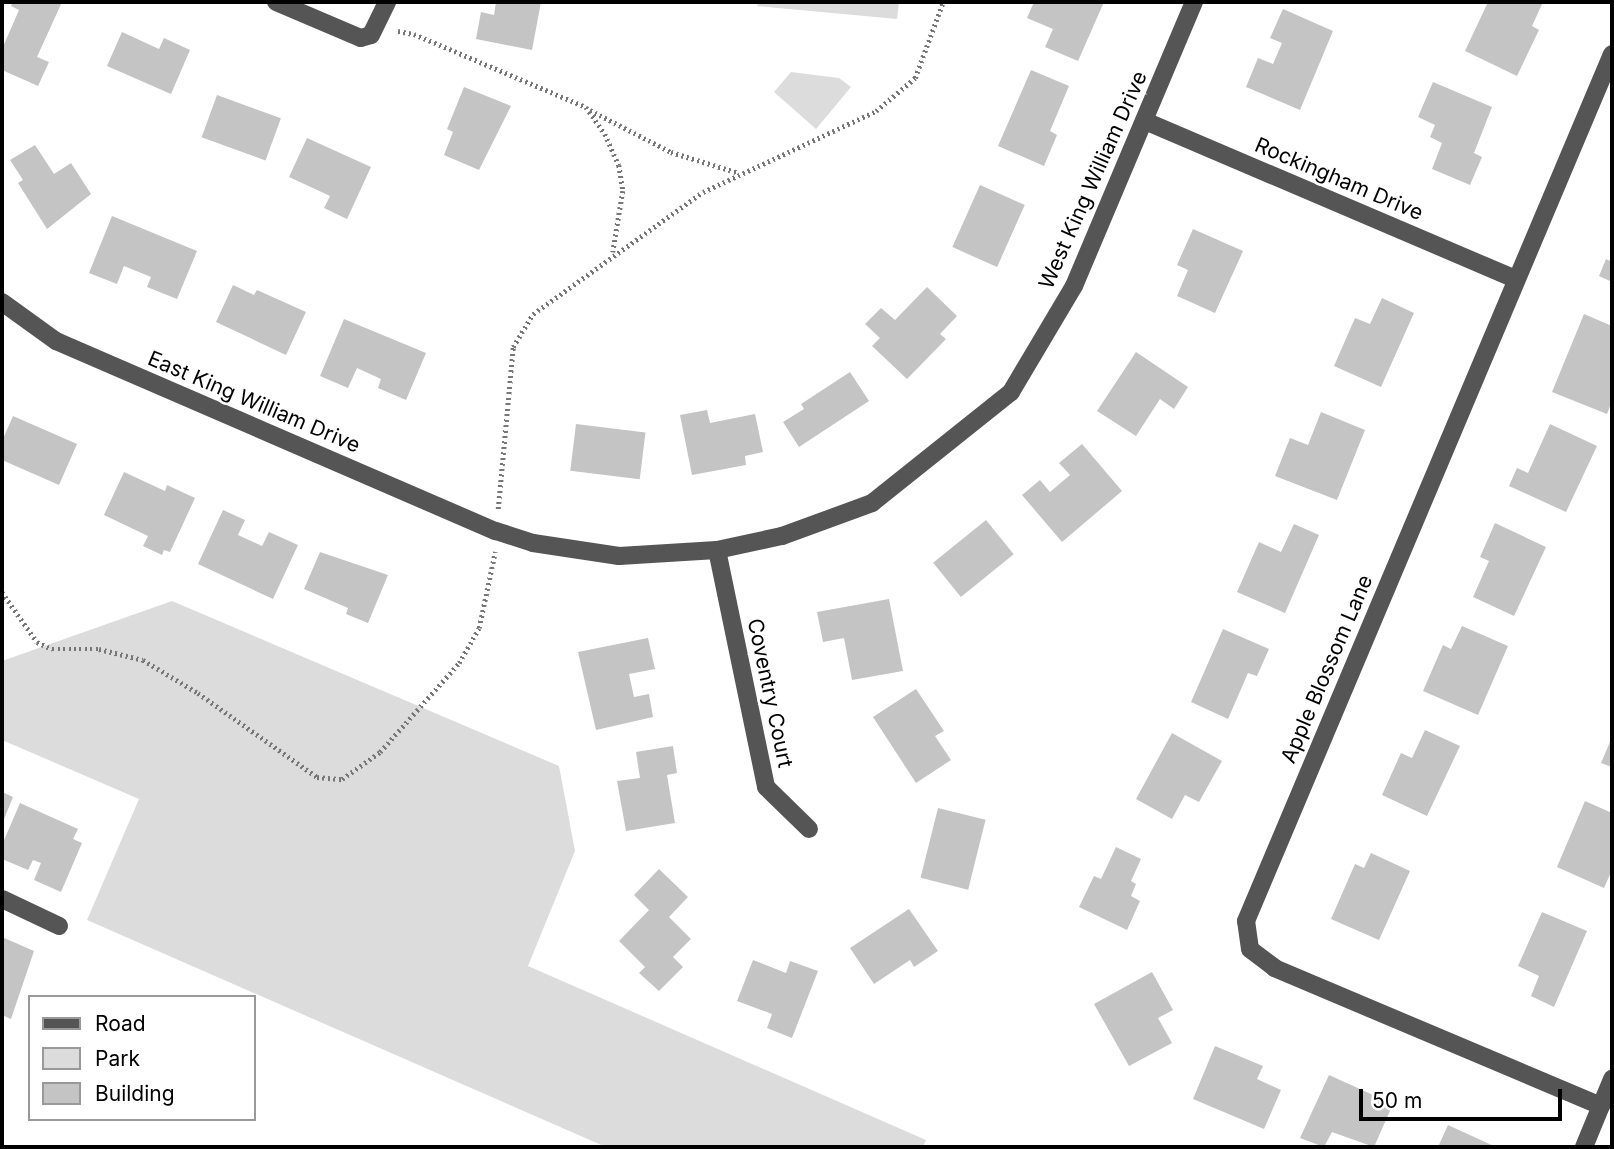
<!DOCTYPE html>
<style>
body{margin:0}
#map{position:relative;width:1614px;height:1149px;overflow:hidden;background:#fff;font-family:Inter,sans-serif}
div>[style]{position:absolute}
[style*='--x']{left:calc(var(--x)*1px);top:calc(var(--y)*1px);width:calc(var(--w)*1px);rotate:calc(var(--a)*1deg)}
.green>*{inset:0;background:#dcdcdc}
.building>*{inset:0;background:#c4c4c4;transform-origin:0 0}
.path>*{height:4.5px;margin-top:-2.25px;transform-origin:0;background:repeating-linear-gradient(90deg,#777 0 2px,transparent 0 5.5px)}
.minor>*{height:18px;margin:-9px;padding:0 9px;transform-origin:9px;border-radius:9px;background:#555}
span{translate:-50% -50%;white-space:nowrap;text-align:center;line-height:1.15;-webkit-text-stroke:5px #fff;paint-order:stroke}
.street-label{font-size:21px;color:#000}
.frame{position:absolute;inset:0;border:4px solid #000;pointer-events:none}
.legend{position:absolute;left:28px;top:995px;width:228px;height:126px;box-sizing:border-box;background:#fff;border:2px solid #999;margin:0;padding:9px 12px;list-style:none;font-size:21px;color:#000}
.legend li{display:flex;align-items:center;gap:14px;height:35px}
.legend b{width:35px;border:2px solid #999}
.scale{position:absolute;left:1359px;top:1089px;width:203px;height:32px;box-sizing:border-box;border:4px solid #000;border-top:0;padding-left:9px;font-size:21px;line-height:24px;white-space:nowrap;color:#000;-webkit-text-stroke:5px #fff;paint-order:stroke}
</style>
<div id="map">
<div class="green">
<div style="clip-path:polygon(759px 2px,899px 2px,897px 19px,757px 6px)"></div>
<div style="clip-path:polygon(791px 72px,839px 78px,851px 87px,816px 129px,774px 92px)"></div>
<div style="clip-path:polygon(172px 601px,559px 766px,575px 851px,528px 966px,926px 1140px,923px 1147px,606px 1147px,87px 920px,139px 799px,2px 740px,2px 661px)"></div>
</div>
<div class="building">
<div style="clip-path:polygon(13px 2px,62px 2px,37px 57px,49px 62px,38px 86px,2px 70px,2px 49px,19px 10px,11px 6px)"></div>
<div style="clip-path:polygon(496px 2px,541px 2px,532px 50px,476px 39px,481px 12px,494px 15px)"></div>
<div style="clip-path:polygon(1034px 2px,1104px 2px,1078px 61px,1045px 47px,1053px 29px,1027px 18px)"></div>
<div style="clip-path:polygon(1488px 2px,1543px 2px,1532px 26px,1539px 30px,1517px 76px,1465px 51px)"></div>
<div style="clip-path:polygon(1283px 9px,1333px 31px,1300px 110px,1246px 87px,1258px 58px,1273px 64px,1282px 43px,1270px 38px)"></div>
<div style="clip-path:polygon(122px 32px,159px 49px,164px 38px,190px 50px,171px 94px,107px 66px)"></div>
<div style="clip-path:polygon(1031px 70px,1069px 86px,1050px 131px,1057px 135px,1044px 166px,998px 146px)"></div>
<div style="clip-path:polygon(1433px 82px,1492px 107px,1474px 153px,1482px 157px,1470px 185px,1432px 169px,1442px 143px,1430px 137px,1435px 125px,1418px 117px)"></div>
<div style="clip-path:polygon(464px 87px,511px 106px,479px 170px,444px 155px,453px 132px,447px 129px)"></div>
<div style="left:217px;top:95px;width:68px;height:45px;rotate:20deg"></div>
<div style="clip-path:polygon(307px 138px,371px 167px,347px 219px,324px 208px,330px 196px,289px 177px)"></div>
<div style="clip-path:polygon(35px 145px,54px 174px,71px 163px,91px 194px,47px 229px,18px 183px,23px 180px,10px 160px)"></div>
<div style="left:980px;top:185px;width:49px;height:68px;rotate:24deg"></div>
<div style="clip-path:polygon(112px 216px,197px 251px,177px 299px,147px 287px,151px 277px,124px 266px,117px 284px,89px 273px)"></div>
<div style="clip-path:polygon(1193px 229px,1243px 251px,1215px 313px,1177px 296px,1188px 270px,1177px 265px)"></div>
<div style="clip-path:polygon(1606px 259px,1612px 262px,1612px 282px,1599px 276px)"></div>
<div style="clip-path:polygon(233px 285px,254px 295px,257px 290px,306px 312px,286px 355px,216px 322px)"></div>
<div style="clip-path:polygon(927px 287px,957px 316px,940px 334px,946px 339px,907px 379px,872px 346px,880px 338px,865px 324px,881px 308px,895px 320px)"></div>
<div style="clip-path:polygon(1382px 298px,1414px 313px,1381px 387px,1334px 366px,1355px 318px,1370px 324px)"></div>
<div style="clip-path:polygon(1584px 314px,1612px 326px,1612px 401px,1607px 414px,1552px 392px)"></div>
<div style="clip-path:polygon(344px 319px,426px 353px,406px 400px,378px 388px,381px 379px,357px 368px,348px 388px,320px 376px)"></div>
<div style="clip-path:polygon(1136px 352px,1188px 387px,1174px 409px,1160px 399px,1136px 436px,1097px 411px)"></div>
<div style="clip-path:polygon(850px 372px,869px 401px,799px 447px,783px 422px,804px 409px,801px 404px)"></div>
<div style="clip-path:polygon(707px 410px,710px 423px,755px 414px,763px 452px,745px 456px,746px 465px,692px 475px,680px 415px)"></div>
<div style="clip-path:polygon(1321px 412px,1365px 430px,1337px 500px,1275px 476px,1290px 438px,1308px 445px)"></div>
<div style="clip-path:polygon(13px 416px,77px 444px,59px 485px,2px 460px,2px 441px)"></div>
<div style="left:576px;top:424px;width:70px;height:47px;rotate:7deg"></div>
<div style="clip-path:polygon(1550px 424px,1597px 446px,1566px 512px,1509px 486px,1517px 468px,1528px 473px)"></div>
<div style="clip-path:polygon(1082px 444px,1122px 491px,1062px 542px,1022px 495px,1040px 480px,1050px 492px,1070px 475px,1059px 463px)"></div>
<div style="clip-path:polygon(124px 472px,165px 491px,167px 485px,195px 498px,170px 552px,164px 550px,162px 555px,143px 546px,148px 536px,104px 515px)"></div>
<div style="clip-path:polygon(223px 510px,245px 520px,238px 535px,262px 546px,269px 532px,298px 545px,273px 599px,198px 564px)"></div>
<div style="left:986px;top:520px;width:44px;height:68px;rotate:51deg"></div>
<div style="clip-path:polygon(1495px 523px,1546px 547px,1514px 616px,1473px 597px,1489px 561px,1480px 557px)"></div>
<div style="clip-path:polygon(1294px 524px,1319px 535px,1285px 613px,1237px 592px,1259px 542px,1281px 552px)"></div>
<div style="clip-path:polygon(320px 552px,388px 575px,368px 623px,346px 614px,348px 608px,304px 589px)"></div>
<div style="clip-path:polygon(889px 599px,903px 671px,852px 680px,844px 638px,823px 642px,817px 612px)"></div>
<div style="clip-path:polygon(1462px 626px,1508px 646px,1478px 715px,1423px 691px,1443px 645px,1451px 649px)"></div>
<div style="clip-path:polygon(1223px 629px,1269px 649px,1257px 676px,1248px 673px,1228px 719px,1191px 702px)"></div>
<div style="clip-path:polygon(648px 638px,655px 669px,629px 674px,634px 697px,649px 694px,653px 717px,596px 730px,578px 652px)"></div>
<div style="clip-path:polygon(916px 689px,944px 731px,935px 736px,951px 760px,916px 783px,873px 717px)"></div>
<div style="clip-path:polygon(1425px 730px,1460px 746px,1427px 816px,1382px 795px,1401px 753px,1412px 758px)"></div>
<div style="clip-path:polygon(1172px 733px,1222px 761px,1199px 802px,1185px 795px,1172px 819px,1136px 799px)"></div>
<div style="clip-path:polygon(1612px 737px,1612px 767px,1601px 763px)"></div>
<div style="clip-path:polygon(673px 746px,677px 773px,667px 775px,675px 823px,626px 831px,617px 781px,640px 778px,636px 752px)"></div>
<div style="clip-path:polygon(2px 792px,13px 797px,2px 824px)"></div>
<div style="clip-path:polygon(1585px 801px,1612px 813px,1612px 870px,1604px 888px,1557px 867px)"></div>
<div style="clip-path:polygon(20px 803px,78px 829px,73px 839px,82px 843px,61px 892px,34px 880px,41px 863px,33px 860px,28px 870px,2px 859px,2px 845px)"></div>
<div style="left:938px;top:808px;width:49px;height:72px;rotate:14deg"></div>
<div style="clip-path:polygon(1116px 847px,1141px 859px,1131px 881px,1136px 884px,1131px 896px,1140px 901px,1127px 930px,1079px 907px,1094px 876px,1101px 879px)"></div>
<div style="clip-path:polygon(1371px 853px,1410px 871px,1379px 940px,1331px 919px,1355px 864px,1364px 868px)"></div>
<div style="clip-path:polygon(659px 869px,688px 897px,669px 917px,691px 939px,673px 957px,683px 967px,659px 991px,639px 973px,645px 967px,619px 941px,649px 910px,634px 895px)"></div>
<div style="clip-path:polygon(909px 909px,938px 951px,914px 967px,910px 960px,874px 984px,850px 948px)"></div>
<div style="clip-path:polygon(1542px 912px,1587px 931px,1554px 1007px,1531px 996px,1539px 976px,1518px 966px)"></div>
<div style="clip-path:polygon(2px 937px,34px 951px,11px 1019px,2px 1015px)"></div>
<div style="clip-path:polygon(753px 960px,786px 973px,790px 961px,818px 971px,792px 1038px,767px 1028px,772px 1014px,737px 1001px)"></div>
<div style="clip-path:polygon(1152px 972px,1173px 1010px,1158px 1018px,1172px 1043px,1129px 1066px,1094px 1004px)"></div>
<div style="clip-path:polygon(1215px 1046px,1263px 1066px,1257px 1079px,1281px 1090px,1264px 1129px,1193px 1099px)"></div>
<div style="clip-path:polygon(1329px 1075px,1393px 1104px,1374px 1147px,1332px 1132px,1324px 1147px,1300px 1138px)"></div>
<div style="clip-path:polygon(1448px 1125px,1496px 1147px,1438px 1147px)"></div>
</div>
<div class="path">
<div style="--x:398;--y:31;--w:16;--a:11"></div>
<div style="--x:414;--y:34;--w:187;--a:23"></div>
<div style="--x:586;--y:107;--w:33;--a:55"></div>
<div style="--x:605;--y:134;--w:34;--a:66"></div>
<div style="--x:619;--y:165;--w:26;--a:81"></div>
<div style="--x:623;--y:191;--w:62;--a:99.3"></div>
<div style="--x:590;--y:110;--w:91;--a:27.4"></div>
<div style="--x:671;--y:152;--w:71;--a:17.2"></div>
<div style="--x:498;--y:509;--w:163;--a:-84.7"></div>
<div style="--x:513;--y:347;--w:39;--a:-59"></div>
<div style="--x:533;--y:314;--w:209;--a:-35.7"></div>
<div style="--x:703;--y:192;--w:191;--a:-25.1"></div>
<div style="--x:876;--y:111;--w:51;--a:-40.2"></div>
<div style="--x:915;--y:78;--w:81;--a:-69.8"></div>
<div style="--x:2;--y:592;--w:61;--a:55"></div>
<div style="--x:37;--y:642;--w:17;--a:25"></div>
<div style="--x:52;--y:649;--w:47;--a:0"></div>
<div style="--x:99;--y:649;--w:45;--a:14"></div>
<div style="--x:143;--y:660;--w:64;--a:31"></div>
<div style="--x:198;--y:693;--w:146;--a:35.2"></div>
<div style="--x:317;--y:777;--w:25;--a:5"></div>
<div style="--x:342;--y:779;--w:47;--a:-35.4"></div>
<div style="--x:380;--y:752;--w:119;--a:-48.4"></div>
<div style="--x:459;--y:663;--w:40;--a:-60.3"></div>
<div style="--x:479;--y:628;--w:78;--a:-78.1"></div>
</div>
<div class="minor">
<div style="--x:276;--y:2;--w:92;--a:23"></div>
<div style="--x:361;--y:38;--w:10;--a:-17"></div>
<div style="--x:371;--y:35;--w:37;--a:-64"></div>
<div style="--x:1145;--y:121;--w:403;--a:23.1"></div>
<div style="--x:2;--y:302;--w:67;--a:35.8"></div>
<div style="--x:56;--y:341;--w:479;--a:23.4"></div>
<div style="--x:496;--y:531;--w:39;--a:18"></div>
<div style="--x:533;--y:543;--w:87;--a:8.6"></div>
<div style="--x:619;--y:556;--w:98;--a:-3.5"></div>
<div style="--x:717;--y:550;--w:66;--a:-12.2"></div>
<div style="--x:782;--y:536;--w:96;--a:-20.1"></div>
<div style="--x:872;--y:503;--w:178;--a:-38.6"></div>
<div style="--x:1011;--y:392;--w:123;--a:-59.3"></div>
<div style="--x:1074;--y:286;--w:308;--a:-67.1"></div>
<div style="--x:717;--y:550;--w:242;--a:78.3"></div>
<div style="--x:766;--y:787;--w:60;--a:44.3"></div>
<div style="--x:2;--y:899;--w:63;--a:25.3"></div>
<div style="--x:1601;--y:1106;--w:354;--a:-157.1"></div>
<div style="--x:1275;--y:968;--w:31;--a:-143"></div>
<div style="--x:1250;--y:949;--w:28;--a:-98"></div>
<div style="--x:1246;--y:921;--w:941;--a:-67.11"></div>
<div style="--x:1584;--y:1147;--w:74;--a:-67.6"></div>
</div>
<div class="street-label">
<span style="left:1339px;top:179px;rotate:23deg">Rockingham Drive</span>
<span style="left:1093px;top:180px;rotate:-66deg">West King William Drive</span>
<span style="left:254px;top:402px;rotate:23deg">East King William Drive</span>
<span style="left:1327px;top:669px;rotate:-67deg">Apple Blossom Lane</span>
<span style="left:770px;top:693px;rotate:78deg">Coventry Court</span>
</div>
<div class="frame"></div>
<ul class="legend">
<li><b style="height:9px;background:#555"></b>Road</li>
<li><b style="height:19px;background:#dcdcdc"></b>Park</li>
<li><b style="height:19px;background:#c4c4c4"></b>Building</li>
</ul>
<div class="scale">50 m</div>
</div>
